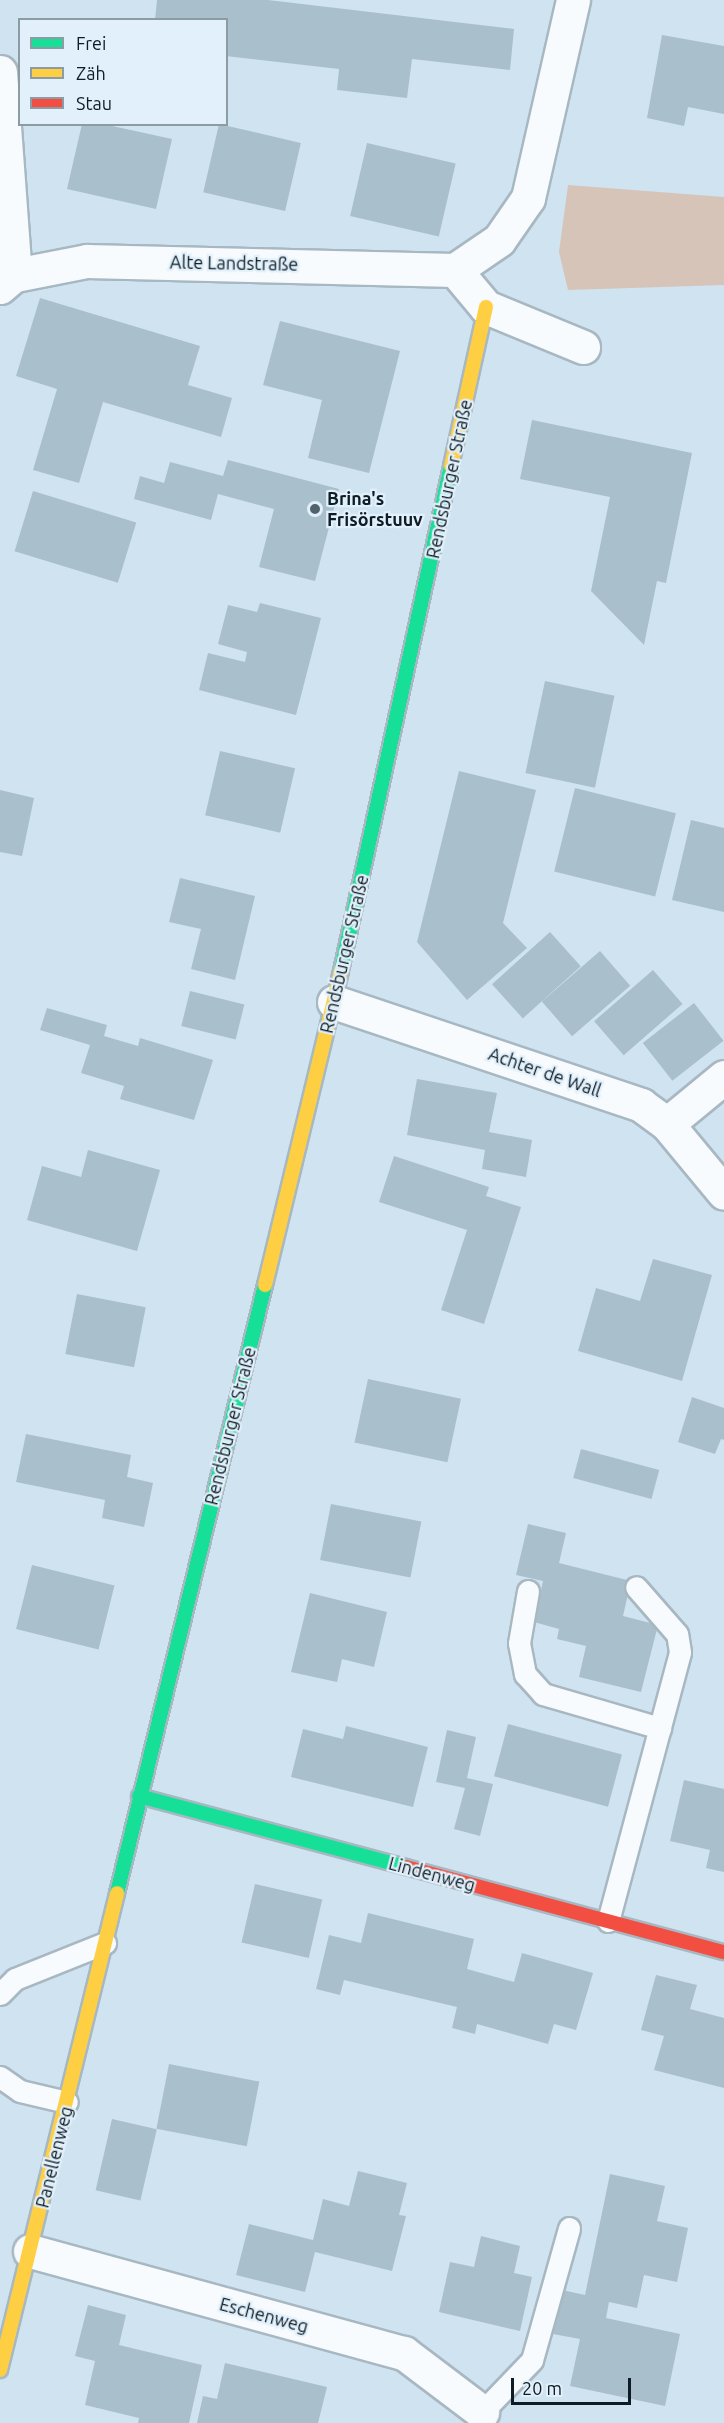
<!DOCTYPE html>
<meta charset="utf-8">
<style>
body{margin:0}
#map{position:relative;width:724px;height:2423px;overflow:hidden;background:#cfe3f1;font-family:Ubuntu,sans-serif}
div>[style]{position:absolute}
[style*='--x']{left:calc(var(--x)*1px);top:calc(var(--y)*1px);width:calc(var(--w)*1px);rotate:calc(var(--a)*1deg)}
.green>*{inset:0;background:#d6c4b8}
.building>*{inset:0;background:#aabfcc;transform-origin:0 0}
.roads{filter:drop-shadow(2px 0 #a8b8c2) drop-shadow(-2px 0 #a8b8c2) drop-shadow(0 2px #a8b8c2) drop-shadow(0 -2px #a8b8c2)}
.lane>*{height:21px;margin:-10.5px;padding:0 10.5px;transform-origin:10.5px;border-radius:10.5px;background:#f8fbfd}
.street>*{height:33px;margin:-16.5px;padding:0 16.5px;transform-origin:16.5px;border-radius:16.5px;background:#f8fbfd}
.fast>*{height:14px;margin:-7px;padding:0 7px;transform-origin:7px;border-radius:7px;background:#16e098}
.slow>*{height:14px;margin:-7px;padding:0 7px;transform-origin:7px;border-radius:7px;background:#ffcf43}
.jam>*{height:14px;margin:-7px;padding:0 7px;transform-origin:7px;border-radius:7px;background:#f24e42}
.dots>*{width:16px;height:16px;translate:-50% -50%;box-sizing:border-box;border:3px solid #e1f0fa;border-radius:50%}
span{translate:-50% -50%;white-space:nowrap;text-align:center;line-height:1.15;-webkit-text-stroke:4.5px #e1f0fa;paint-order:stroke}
.street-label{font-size:18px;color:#0e1c25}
.poi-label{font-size:18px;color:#0e1c25;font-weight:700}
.left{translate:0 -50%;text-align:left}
.legend{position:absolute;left:18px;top:18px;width:210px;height:108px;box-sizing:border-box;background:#e1f0fa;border:2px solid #8d9ba5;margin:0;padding:8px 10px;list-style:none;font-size:18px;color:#0e1c25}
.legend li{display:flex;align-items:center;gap:12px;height:30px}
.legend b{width:30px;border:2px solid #8d9ba5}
.scale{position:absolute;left:511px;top:2378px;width:120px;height:27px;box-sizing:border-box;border:3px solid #0e1c25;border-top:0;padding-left:8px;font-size:18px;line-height:21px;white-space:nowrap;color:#0e1c25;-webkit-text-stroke:4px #e1f0fa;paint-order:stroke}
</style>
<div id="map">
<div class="green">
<div style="clip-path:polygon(568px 185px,724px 197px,724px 285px,568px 290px,559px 252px)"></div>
</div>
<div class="building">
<div style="clip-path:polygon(157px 0,268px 0,514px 29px,510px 70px,412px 59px,407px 98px,337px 90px,339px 69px,226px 56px,226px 20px,155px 20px)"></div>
<div style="clip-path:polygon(662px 35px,724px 46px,724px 114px,688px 107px,684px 126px,647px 118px)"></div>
<div style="clip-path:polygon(82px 124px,103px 124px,172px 139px,156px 209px,67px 189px)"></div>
<div style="left:219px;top:124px;width:84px;height:70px;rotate:13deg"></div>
<div style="left:367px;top:143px;width:91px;height:75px;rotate:13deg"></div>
<div style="clip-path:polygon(40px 298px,200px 346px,188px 385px,232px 398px,221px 437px,103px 402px,79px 483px,33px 470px,57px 389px,16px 376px)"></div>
<div style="clip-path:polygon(280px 321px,400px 351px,369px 473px,308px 458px,322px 400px,263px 385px)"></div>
<div style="clip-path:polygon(532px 420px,692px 453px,666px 583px,657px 581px,644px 645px,591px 591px,610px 497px,520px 479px)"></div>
<div style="clip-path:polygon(228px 460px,339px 489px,315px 581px,259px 567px,274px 509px,218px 494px,211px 520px,134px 499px,140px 476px,164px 483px,170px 462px,223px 476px)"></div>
<div style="left:33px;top:491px;width:108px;height:63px;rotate:17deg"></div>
<div style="clip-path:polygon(260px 603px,321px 618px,296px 715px,199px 690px,208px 653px,245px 662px,247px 652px,218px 644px,228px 605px,257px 612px)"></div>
<div style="left:545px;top:681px;width:71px;height:94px;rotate:12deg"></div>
<div style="left:220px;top:751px;width:77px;height:66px;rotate:13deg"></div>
<div style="clip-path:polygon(459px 771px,536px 790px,503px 923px,527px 948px,467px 1000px,417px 942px)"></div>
<div style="left:575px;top:788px;width:104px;height:86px;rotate:14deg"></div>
<div style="clip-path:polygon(0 790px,34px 798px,22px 856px,0 852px)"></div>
<div style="clip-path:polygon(691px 820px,724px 828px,724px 912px,672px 900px)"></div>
<div style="clip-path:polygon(180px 878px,255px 896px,235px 980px,191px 969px,201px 929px,169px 922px)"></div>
<div style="left:550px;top:932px;width:46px;height:78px;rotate:48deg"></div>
<div style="left:600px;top:951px;width:46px;height:77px;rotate:49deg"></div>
<div style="left:653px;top:970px;width:45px;height:78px;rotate:49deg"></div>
<div style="left:190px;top:991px;width:56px;height:36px;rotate:14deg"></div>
<div style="left:694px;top:1003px;width:48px;height:65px;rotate:52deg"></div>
<div style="clip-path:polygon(47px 1008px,107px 1025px,104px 1036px,138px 1046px,140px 1038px,213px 1060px,194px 1120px,120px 1099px,124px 1086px,81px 1073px,90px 1045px,40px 1030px)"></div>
<div style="clip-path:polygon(417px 1079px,497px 1093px,489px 1132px,532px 1140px,526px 1177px,482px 1169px,485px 1150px,407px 1135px)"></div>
<div style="clip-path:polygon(88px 1150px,160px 1170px,137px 1251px,27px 1220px,42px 1166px,81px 1177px)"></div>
<div style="clip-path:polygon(394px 1156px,489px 1187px,486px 1196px,521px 1207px,484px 1324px,441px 1310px,467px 1230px,379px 1202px)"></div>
<div style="clip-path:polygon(653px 1259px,712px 1275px,682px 1381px,578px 1351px,596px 1288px,640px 1301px)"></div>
<div style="left:77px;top:1294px;width:70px;height:61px;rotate:11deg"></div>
<div style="left:368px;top:1379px;width:95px;height:65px;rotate:12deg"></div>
<div style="clip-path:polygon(692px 1397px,724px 1408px,724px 1440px,721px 1439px,715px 1454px,678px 1442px)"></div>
<div style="clip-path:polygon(26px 1434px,131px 1455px,127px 1477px,153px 1483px,144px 1527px,102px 1518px,105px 1500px,16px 1482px)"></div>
<div style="left:581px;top:1449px;width:81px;height:30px;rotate:15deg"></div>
<div style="left:331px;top:1504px;width:92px;height:57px;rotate:11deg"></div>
<div style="clip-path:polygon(528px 1524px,566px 1533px,559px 1563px,631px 1581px,623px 1616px,658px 1625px,641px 1692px,579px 1677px,586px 1646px,557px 1639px,559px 1629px,534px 1622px,543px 1581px,516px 1575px)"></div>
<div style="left:32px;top:1565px;width:85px;height:66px;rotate:14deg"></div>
<div style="clip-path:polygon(310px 1593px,387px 1612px,374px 1667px,342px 1659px,337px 1682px,291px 1672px)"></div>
<div style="left:508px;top:1724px;width:118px;height:54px;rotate:15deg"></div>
<div style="clip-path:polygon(346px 1726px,428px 1747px,413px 1807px,291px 1777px,303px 1729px,343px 1739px)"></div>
<div style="clip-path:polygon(447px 1730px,476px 1737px,467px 1778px,493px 1784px,480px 1836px,454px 1829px,465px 1788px,436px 1782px)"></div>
<div style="clip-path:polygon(684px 1780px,724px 1789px,724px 1872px,706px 1868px,710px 1850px,670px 1841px)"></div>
<div style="left:255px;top:1884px;width:69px;height:60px;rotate:13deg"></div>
<div style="clip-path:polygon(368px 1913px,474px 1939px,467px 1969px,514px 1982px,522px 1953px,593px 1973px,576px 2030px,554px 2024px,548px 2044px,477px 2024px,475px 2034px,452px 2028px,457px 2007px,344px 1980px,340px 1995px,316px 1989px,329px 1935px,361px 1943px)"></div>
<div style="clip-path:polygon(656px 1975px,697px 1985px,690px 2009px,724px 2018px,724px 2088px,654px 2070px,664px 2036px,641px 2030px)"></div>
<div style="left:169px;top:2064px;width:92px;height:66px;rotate:11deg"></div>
<div style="left:112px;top:2119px;width:46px;height:73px;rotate:13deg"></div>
<div style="clip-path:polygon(358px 2171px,407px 2183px,399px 2215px,406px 2216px,392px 2271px,315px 2252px,305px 2292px,236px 2275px,249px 2224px,313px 2240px,323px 2199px,349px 2206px)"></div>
<div style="clip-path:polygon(610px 2174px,665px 2186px,657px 2221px,688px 2228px,677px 2282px,644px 2275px,637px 2308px,609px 2302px,606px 2318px,680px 2334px,665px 2406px,570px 2386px,580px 2339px,553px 2334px,562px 2290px,585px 2295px)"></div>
<div style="clip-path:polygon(481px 2236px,520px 2246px,514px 2273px,532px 2277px,520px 2331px,439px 2312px,450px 2262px,474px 2267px)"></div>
<div style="clip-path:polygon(88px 2305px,126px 2315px,119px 2345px,202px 2365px,189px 2423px,138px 2423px,139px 2418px,85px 2405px,95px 2361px,75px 2356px)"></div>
<div style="clip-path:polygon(225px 2363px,327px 2387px,318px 2423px,197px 2423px,203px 2396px,217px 2399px)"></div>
</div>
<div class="roads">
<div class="lane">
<div style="--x:528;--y:1591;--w:53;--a:99.8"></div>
<div style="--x:519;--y:1643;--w:32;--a:79"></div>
<div style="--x:525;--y:1674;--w:27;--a:48"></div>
<div style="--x:543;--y:1694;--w:122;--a:16.2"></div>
<div style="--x:608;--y:1921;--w:278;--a:-75"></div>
<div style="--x:680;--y:1652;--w:18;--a:-99"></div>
<div style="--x:677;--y:1634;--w:62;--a:-131.1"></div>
<div style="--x:0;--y:1994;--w:21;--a:-45"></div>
<div style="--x:15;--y:1979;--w:97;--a:-21.8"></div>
<div style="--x:0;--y:2077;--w:24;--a:35"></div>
<div style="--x:20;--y:2091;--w:48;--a:13.2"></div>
<div style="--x:482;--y:2412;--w:72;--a:-46.1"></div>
<div style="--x:532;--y:2360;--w:137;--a:-74.3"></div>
</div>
<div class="street">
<div style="--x:0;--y:72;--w:203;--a:85.8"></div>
<div style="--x:15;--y:274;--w:20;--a:139"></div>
<div style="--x:455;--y:270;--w:53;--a:-34.3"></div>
<div style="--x:499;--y:240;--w:51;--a:-55.4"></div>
<div style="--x:528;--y:198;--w:203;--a:-77.2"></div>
<div style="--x:455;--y:270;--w:48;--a:50"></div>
<div style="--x:486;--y:307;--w:105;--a:22.4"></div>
<div style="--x:0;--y:278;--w:89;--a:-11.1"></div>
<div style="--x:87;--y:261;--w:368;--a:1.4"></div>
<div style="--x:334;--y:1002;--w:324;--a:18.5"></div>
<div style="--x:641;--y:1105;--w:32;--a:36"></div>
<div style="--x:667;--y:1124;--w:89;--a:50.4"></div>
<div style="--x:667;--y:1124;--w:74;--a:-39.5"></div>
<div style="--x:30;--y:2251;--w:388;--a:15.3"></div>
<div style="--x:404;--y:2353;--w:98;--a:37.1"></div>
</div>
<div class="fast">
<div style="--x:341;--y:971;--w:517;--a:-77.71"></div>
<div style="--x:139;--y:1796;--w:276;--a:14.9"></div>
<div style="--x:117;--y:1893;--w:626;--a:-76.32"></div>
</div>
<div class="slow">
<div style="--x:451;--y:466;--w:163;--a:-77.6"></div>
<div style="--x:265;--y:1285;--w:323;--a:-76.4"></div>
<div style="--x:0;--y:2370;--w:491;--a:-76.2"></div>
</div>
<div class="jam">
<div style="--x:406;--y:1867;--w:329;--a:15"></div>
</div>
</div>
<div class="dots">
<div style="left:315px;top:509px;background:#52626c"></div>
</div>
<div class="street-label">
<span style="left:234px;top:263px;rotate:1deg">Alte Landstraße</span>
<span style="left:449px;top:479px;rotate:-78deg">Rendsburger Straße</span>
<span style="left:344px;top:954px;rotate:-77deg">Rendsburger Straße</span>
<span style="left:545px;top:1072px;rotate:19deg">Achter de Wall</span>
<span style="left:230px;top:1426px;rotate:-76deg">Rendsburger Straße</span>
<span style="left:432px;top:1874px;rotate:15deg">Lindenweg</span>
<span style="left:54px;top:2157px;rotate:-76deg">Panellenweg</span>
<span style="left:264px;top:2315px;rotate:15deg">Eschenweg</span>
</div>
<div class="poi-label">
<span class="left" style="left:327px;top:509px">Brina's<br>Frisörstuuv</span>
</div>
<ul class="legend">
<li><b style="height:8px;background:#16e098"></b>Frei</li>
<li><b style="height:8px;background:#ffcf43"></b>Zäh</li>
<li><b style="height:8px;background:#f24e42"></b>Stau</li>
</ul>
<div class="scale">20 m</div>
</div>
